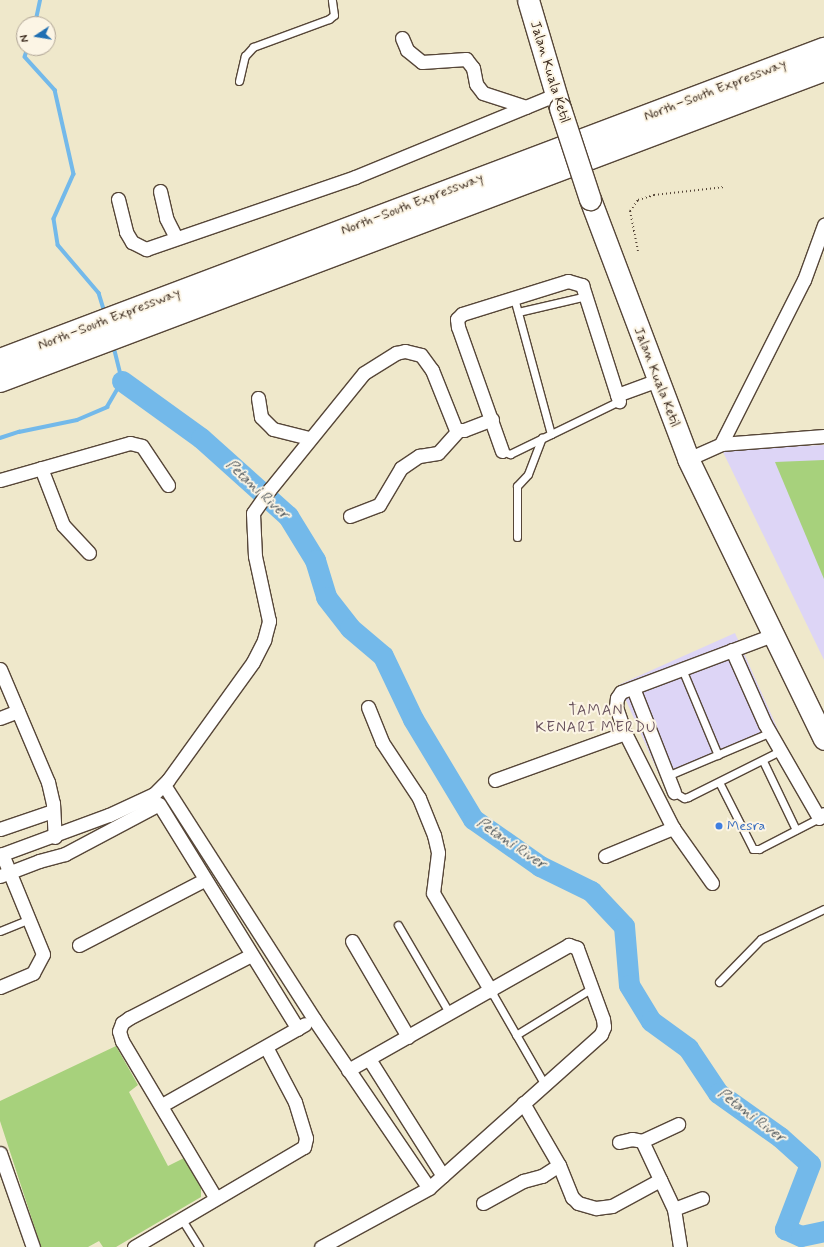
<!DOCTYPE html>
<meta charset="utf-8">
<style>
body{margin:0}
#map{position:relative;width:824px;height:1247px;overflow:hidden;background:#efe8cb;font-family:Mynerve,sans-serif}
div>[style]{position:absolute}
[style*='--x']{left:calc(var(--x)*1px);top:calc(var(--y)*1px);width:calc(var(--w)*1px);rotate:calc(var(--a)*1deg)}
.built>*{inset:0;background:#ddd5f6;transform-origin:0 0}
.green>*{inset:0;background:#a7d17c}
.stream>*{height:3.5px;margin:-1.75px;padding:0 1.75px;transform-origin:1.75px;border-radius:1.75px;background:#73b9ea}
.river>*{height:21px;margin:-10.5px;padding:0 10.5px;transform-origin:10.5px;border-radius:10.5px;background:#73b9ea}
.path>*{height:2px;margin-top:-1px;transform-origin:0;background:repeating-linear-gradient(90deg,#564638 0 1px,transparent 0 4px)}
.roads{filter:drop-shadow(1px 0 #564638) drop-shadow(-1px 0 #564638) drop-shadow(0 1px #564638) drop-shadow(0 -1px #564638)}
.service>*{height:7px;margin:-3.5px;padding:0 3.5px;transform-origin:3.5px;border-radius:3.5px;background:#fff}
.minor>*{height:13px;margin:-6.5px;padding:0 6.5px;transform-origin:6.5px;border-radius:6.5px;background:#fff}
.primary>*{height:21px;margin:-10.5px;padding:0 10.5px;transform-origin:10.5px;border-radius:10.5px;background:#fff}
.motorway>*{height:22px;margin:-11px;padding:0 11px;transform-origin:11px;border-radius:11px;background:#fff}
.bridges{filter:drop-shadow(1px 0 #564638) drop-shadow(-1px 0 #564638) drop-shadow(0 1px #564638) drop-shadow(0 -1px #564638)}
.primary-bridge>*{height:21px;margin:-10.5px;padding:0 10.5px;transform-origin:10.5px;border-radius:10.5px;background:#fff}
.dots>*{width:11px;height:11px;translate:-50% -50%;box-sizing:border-box;border:2px solid #fcf5e5;border-radius:50%}
span{translate:-50% -50%;white-space:nowrap;text-align:center;line-height:1.15;-webkit-text-stroke:4px #fcf5e5;paint-order:stroke}
.street-label{font-size:14px;color:#3b2a1e}
.shop-label{font-size:14px;color:#366cbe}
.left{translate:0 -50%;text-align:left}
.water-label{font-size:15px;color:#4c555b;font-style:italic}
.neighbourhood-label{font-size:15px;color:#69535e;letter-spacing:1px}
.north{position:absolute;left:16px;top:16px;width:40px;height:40px;box-sizing:border-box;background:#fcf5e5;border:1px solid #afa495;border-radius:50%;rotate:258deg;font-size:11px;font-weight:700;line-height:16px;text-align:center;color:#3b2a1e}
.north::after{content:'';display:block;margin:auto;width:14px;height:18px;background:#1f6fb2;clip-path:polygon(50% 0,100% 100%,50% 72%,0 100%)}
</style>
<div id="map">
<div class="built">
<div style="clip-path:polygon(824px 445px,824px 660px,722px 450px)"></div>
<div style="left:735px;top:633px;width:105px;height:127px;rotate:66deg"></div>
</div>
<div class="green">
<div style="clip-path:polygon(824px 460px,824px 579px,775px 462px)"></div>
<div style="clip-path:polygon(116px 1046px,138px 1085px,129px 1092px,168px 1166px,184px 1158px,201px 1186px,201px 1197px,116px 1247px,103px 1247px,99px 1241px,88px 1247px,41px 1247px,0 1121px,0 1101px)"></div>
</div>
<div class="stream">
<div style="--x:35;--y:24;--w:25;--a:-78"></div>
<div style="--x:28;--y:48;--w:9;--a:108"></div>
<div style="--x:25;--y:57;--w:45;--a:47.7"></div>
<div style="--x:55;--y:90;--w:86;--a:77.3"></div>
<div style="--x:74;--y:174;--w:49;--a:114"></div>
<div style="--x:54;--y:219;--w:26;--a:81"></div>
<div style="--x:58;--y:245;--w:63;--a:49.5"></div>
<div style="--x:99;--y:293;--w:21;--a:73"></div>
<div style="--x:0;--y:438;--w:20;--a:-18"></div>
<div style="--x:19;--y:432;--w:59;--a:-11.7"></div>
<div style="--x:77;--y:420;--w:33;--a:-23"></div>
<div style="--x:107;--y:407;--w:30;--a:-60"></div>
<div style="--x:122;--y:381;--w:36;--a:-104"></div>
</div>
<div class="river">
<div style="--x:122;--y:381;--w:97;--a:35.8"></div>
<div style="--x:201;--y:438;--w:117;--a:41.9"></div>
<div style="--x:288;--y:516;--w:52;--a:58.5"></div>
<div style="--x:315;--y:560;--w:39;--a:73"></div>
<div style="--x:326;--y:597;--w:39;--a:52"></div>
<div style="--x:350;--y:628;--w:43;--a:40.3"></div>
<div style="--x:383;--y:656;--w:70;--a:64.5"></div>
<div style="--x:413;--y:719;--w:117;--a:59"></div>
<div style="--x:473;--y:819;--w:82;--a:35"></div>
<div style="--x:540;--y:866;--w:57;--a:26.1"></div>
<div style="--x:591;--y:891;--w:48;--a:46.7"></div>
<div style="--x:624;--y:926;--w:59;--a:85.2"></div>
<div style="--x:629;--y:985;--w:42;--a:58.6"></div>
<div style="--x:651;--y:1021;--w:46;--a:36.1"></div>
<div style="--x:688;--y:1048;--w:54;--a:56.3"></div>
<div style="--x:718;--y:1093;--w:76;--a:35.4"></div>
<div style="--x:780;--y:1137;--w:40;--a:42"></div>
<div style="--x:810;--y:1164;--w:70;--a:111"></div>
<div style="--x:785;--y:1229;--w:17;--a:24"></div>
<div style="--x:801;--y:1236;--w:24;--a:-12"></div>
</div>
<div class="path">
<div style="--x:638;--y:251;--w:41;--a:-101.3"></div>
<div style="--x:630;--y:211;--w:14;--a:-54"></div>
<div style="--x:638;--y:200;--w:17;--a:-17"></div>
<div style="--x:654;--y:195;--w:71;--a:-6.4"></div>
</div>
<div class="roads">
<div class="service">
<div style="--x:239;--y:81;--w:26;--a:-77"></div>
<div style="--x:245;--y:56;--w:12;--a:-48"></div>
<div style="--x:253;--y:47;--w:81;--a:-20.2"></div>
<div style="--x:329;--y:19;--w:6;--a:-39"></div>
<div style="--x:334;--y:15;--w:15;--a:-98"></div>
<div style="--x:514;--y:298;--w:141;--a:74.8"></div>
<div style="--x:518;--y:312;--w:71;--a:-13.1"></div>
<div style="--x:502;--y:451;--w:9;--a:21"></div>
<div style="--x:510;--y:454;--w:121;--a:-25.9"></div>
<div style="--x:517;--y:537;--w:51;--a:-90"></div>
<div style="--x:517;--y:486;--w:16;--a:-47"></div>
<div style="--x:528;--y:474;--w:39;--a:-69"></div>
<div style="--x:682;--y:669;--w:93;--a:67.3"></div>
<div style="--x:763;--y:761;--w:76;--a:64.4"></div>
<div style="--x:667;--y:776;--w:111;--a:-22.9"></div>
<div style="--x:719;--y:782;--w:75;--a:63.1"></div>
<div style="--x:753;--y:849;--w:6;--a:0"></div>
<div style="--x:759;--y:849;--w:68;--a:-27.3"></div>
<div style="--x:674;--y:792;--w:12;--a:31"></div>
<div style="--x:684;--y:798;--w:4;--a:-14"></div>
<div style="--x:688;--y:797;--w:103;--a:-26.6"></div>
<div style="--x:398;--y:925;--w:103;--a:59.7"></div>
<div style="--x:0;--y:931;--w:32;--a:-22"></div>
<div style="--x:719;--y:982;--w:60;--a:-45.7"></div>
<div style="--x:761;--y:939;--w:70;--a:-25.5"></div>
<div style="--x:491;--y:991;--w:106;--a:60.1"></div>
<div style="--x:516;--y:1035;--w:89;--a:-31.7"></div>
<div style="--x:181;--y:1218;--w:34;--a:58"></div>
</div>
<div class="minor">
<div style="--x:402;--y:38;--w:13;--a:67"></div>
<div style="--x:407;--y:50;--w:19;--a:39"></div>
<div style="--x:422;--y:62;--w:44;--a:-3.9"></div>
<div style="--x:466;--y:59;--w:11;--a:52"></div>
<div style="--x:473;--y:68;--w:16;--a:79"></div>
<div style="--x:476;--y:84;--w:11;--a:52"></div>
<div style="--x:483;--y:93;--w:45;--a:18"></div>
<div style="--x:160;--y:191;--w:28;--a:77"></div>
<div style="--x:166;--y:218;--w:22;--a:63"></div>
<div style="--x:118;--y:199;--w:34;--a:76"></div>
<div style="--x:126;--y:232;--w:12;--a:59"></div>
<div style="--x:132;--y:242;--w:16;--a:27"></div>
<div style="--x:146;--y:249;--w:221;--a:-19"></div>
<div style="--x:355;--y:177;--w:216;--a:-22.3"></div>
<div style="--x:617;--y:395;--w:44;--a:-20.1"></div>
<div style="--x:258;--y:398;--w:19;--a:81"></div>
<div style="--x:261;--y:417;--w:17;--a:45"></div>
<div style="--x:273;--y:429;--w:38;--a:14"></div>
<div style="--x:721;--y:444;--w:184;--a:-63.2"></div>
<div style="--x:804;--y:280;--w:59;--a:-70"></div>
<div style="--x:502;--y:451;--w:132;--a:-109.5"></div>
<div style="--x:458;--y:327;--w:8;--a:-97"></div>
<div style="--x:457;--y:319;--w:7;--a:-45"></div>
<div style="--x:462;--y:314;--w:111;--a:-17.3"></div>
<div style="--x:568;--y:281;--w:15;--a:16"></div>
<div style="--x:582;--y:285;--w:122;--a:72.3"></div>
<div style="--x:688;--y:459;--w:36;--a:-24"></div>
<div style="--x:721;--y:444;--w:103;--a:-4.4"></div>
<div style="--x:41;--y:468;--w:61;--a:68.9"></div>
<div style="--x:63;--y:525;--w:38;--a:47"></div>
<div style="--x:0;--y:480;--w:135;--a:-15.9"></div>
<div style="--x:130;--y:443;--w:12;--a:14"></div>
<div style="--x:142;--y:446;--w:47;--a:56.3"></div>
<div style="--x:350;--y:516;--w:31;--a:-21"></div>
<div style="--x:379;--y:505;--w:43;--a:-59.3"></div>
<div style="--x:401;--y:468;--w:22;--a:-34"></div>
<div style="--x:419;--y:456;--w:19;--a:-9"></div>
<div style="--x:438;--y:453;--w:31;--a:-48"></div>
<div style="--x:732;--y:650;--w:81;--a:66"></div>
<div style="--x:765;--y:724;--w:108;--a:60.1"></div>
<div style="--x:819;--y:818;--w:6;--a:-39"></div>
<div style="--x:0;--y:669;--w:123;--a:67"></div>
<div style="--x:48;--y:782;--w:22;--a:77"></div>
<div style="--x:53;--y:803;--w:34;--a:87"></div>
<div style="--x:633;--y:688;--w:112;--a:68.5"></div>
<div style="--x:368;--y:707;--w:38;--a:68"></div>
<div style="--x:382;--y:742;--w:67;--a:56.5"></div>
<div style="--x:419;--y:798;--w:40;--a:68"></div>
<div style="--x:434;--y:835;--w:18;--a:77"></div>
<div style="--x:438;--y:853;--w:40;--a:97.1"></div>
<div style="--x:433;--y:893;--w:114;--a:59.4"></div>
<div style="--x:0;--y:718;--w:19;--a:-21"></div>
<div style="--x:495;--y:780;--w:138;--a:-19.9"></div>
<div style="--x:164;--y:785;--w:278;--a:57.3"></div>
<div style="--x:314;--y:1019;--w:204;--a:55.8"></div>
<div style="--x:0;--y:829;--w:56;--a:-18.8"></div>
<div style="--x:0;--y:855;--w:116;--a:-20.2"></div>
<div style="--x:109;--y:815;--w:50;--a:-25"></div>
<div style="--x:154;--y:794;--w:20;--a:-45"></div>
<div style="--x:168;--y:780;--w:145;--a:-54.2"></div>
<div style="--x:253;--y:662;--w:25;--a:-63"></div>
<div style="--x:264;--y:640;--w:20;--a:-75"></div>
<div style="--x:269;--y:621;--w:66;--a:-102.2"></div>
<div style="--x:255;--y:556;--w:43;--a:-92.7"></div>
<div style="--x:253;--y:513;--w:29;--a:-55"></div>
<div style="--x:270;--y:489;--w:149;--a:-51"></div>
<div style="--x:364;--y:373;--w:38;--a:-32"></div>
<div style="--x:396;--y:353;--w:9;--a:-13"></div>
<div style="--x:405;--y:351;--w:16;--a:14"></div>
<div style="--x:421;--y:355;--w:19;--a:54"></div>
<div style="--x:432;--y:370;--w:65;--a:68.2"></div>
<div style="--x:456;--y:430;--w:8;--a:0"></div>
<div style="--x:464;--y:430;--w:30;--a:-21"></div>
<div style="--x:605;--y:856;--w:74;--a:-22.4"></div>
<div style="--x:0;--y:876;--w:42;--a:-21"></div>
<div style="--x:39;--y:861;--w:27;--a:-15"></div>
<div style="--x:65;--y:854;--w:106;--a:-28"></div>
<div style="--x:159;--y:804;--w:264;--a:58.3"></div>
<div style="--x:712;--y:883;--w:67;--a:-125.3"></div>
<div style="--x:673;--y:828;--w:106;--a:-116.8"></div>
<div style="--x:625;--y:733;--w:28;--a:-109"></div>
<div style="--x:616;--y:707;--w:9;--a:-84"></div>
<div style="--x:617;--y:698;--w:7;--a:-56"></div>
<div style="--x:621;--y:692;--w:162;--a:-20.6"></div>
<div style="--x:352;--y:941;--w:111;--a:59.7"></div>
<div style="--x:79;--y:945;--w:141;--a:-27.5"></div>
<div style="--x:0;--y:987;--w:36;--a:-23"></div>
<div style="--x:33;--y:973;--w:21;--a:-62"></div>
<div style="--x:43;--y:954;--w:108;--a:-112.3"></div>
<div style="--x:369;--y:1059;--w:138;--a:57.7"></div>
<div style="--x:523;--y:1103;--w:72;--a:59.9"></div>
<div style="--x:559;--y:1165;--w:35;--a:68"></div>
<div style="--x:572;--y:1197;--w:8;--a:45"></div>
<div style="--x:578;--y:1203;--w:19;--a:16"></div>
<div style="--x:596;--y:1208;--w:16;--a:-7"></div>
<div style="--x:612;--y:1206;--w:55;--a:-28.4"></div>
<div style="--x:162;--y:1105;--w:164;--a:-29.5"></div>
<div style="--x:642;--y:1141;--w:40;--a:-25"></div>
<div style="--x:619;--y:1142;--w:13;--a:-13"></div>
<div style="--x:632;--y:1139;--w:10;--a:11"></div>
<div style="--x:642;--y:1141;--w:75;--a:64.8"></div>
<div style="--x:674;--y:1209;--w:38;--a:81"></div>
<div style="--x:0;--y:1153;--w:100;--a:70.7"></div>
<div style="--x:215;--y:1197;--w:182;--a:-120.8"></div>
<div style="--x:122;--y:1041;--w:10;--a:-107"></div>
<div style="--x:119;--y:1031;--w:9;--a:-69"></div>
<div style="--x:122;--y:1023;--w:9;--a:-36"></div>
<div style="--x:129;--y:1018;--w:137;--a:-27.3"></div>
<div style="--x:483;--y:1203;--w:46;--a:-28.8"></div>
<div style="--x:523;--y:1181;--w:20;--a:-15"></div>
<div style="--x:542;--y:1176;--w:20;--a:-33"></div>
<div style="--x:674;--y:1209;--w:30;--a:-21"></div>
<div style="--x:134;--y:1247;--w:197;--a:-30.5"></div>
<div style="--x:304;--y:1147;--w:9;--a:-77"></div>
<div style="--x:306;--y:1138;--w:38;--a:-107"></div>
<div style="--x:295;--y:1102;--w:62;--a:-117.8"></div>
<div style="--x:321;--y:1247;--w:123;--a:-28.6"></div>
<div style="--x:429;--y:1188;--w:231;--a:-41.8"></div>
<div style="--x:601;--y:1034;--w:8;--a:-67"></div>
<div style="--x:604;--y:1027;--w:8;--a:-97"></div>
<div style="--x:603;--y:1019;--w:76;--a:-110.1"></div>
<div style="--x:577;--y:948;--w:9;--a:-159"></div>
<div style="--x:569;--y:945;--w:254;--a:150.5"></div>
</div>
<div class="primary">
<div style="--x:528;--y:0;--w:113;--a:73.5"></div>
<div style="--x:590;--y:199;--w:278;--a:69.3"></div>
<div style="--x:688;--y:459;--w:311;--a:64.1"></div>
</div>
<div class="motorway">
<div style="--x:0;--y:360;--w:881;--a:-20.68"></div>
<div style="--x:0;--y:381;--w:881;--a:-20.68"></div>
</div>
</div>
<div class="bridges">
<div class="primary-bridge">
<div style="--x:560;--y:108;--w:96;--a:71.8"></div>
</div>
</div>
<div class="dots">
<div style="left:719px;top:826px;background:#3f7fe0"></div>
</div>
<div class="street-label">
<span style="left:550px;top:72px;rotate:73deg">Jalan Kuala Ketil</span>
<span style="left:715px;top:90px;rotate:-21deg">North–South Expressway</span>
<span style="left:412px;top:204px;rotate:-21deg">North–South Expressway</span>
<span style="left:109px;top:319px;rotate:-21deg">North–South Expressway</span>
<span style="left:657px;top:377px;rotate:69deg">Jalan Kuala Ketil</span>
</div>
<div class="shop-label">
<span class="left" style="left:727px;top:826px">Mesra</span>
</div>
<div class="water-label">
<span style="left:257px;top:490px;rotate:43deg">Petani River</span>
<span style="left:511px;top:844px;rotate:34deg">Petani River</span>
<span style="left:751px;top:1116px;rotate:37deg">Petani River</span>
</div>
<div class="neighbourhood-label">
<span style="left:596px;top:720px">TAMAN<br>KENARI MERDU</span>
</div>
<div class="north">N</div>
</div>
